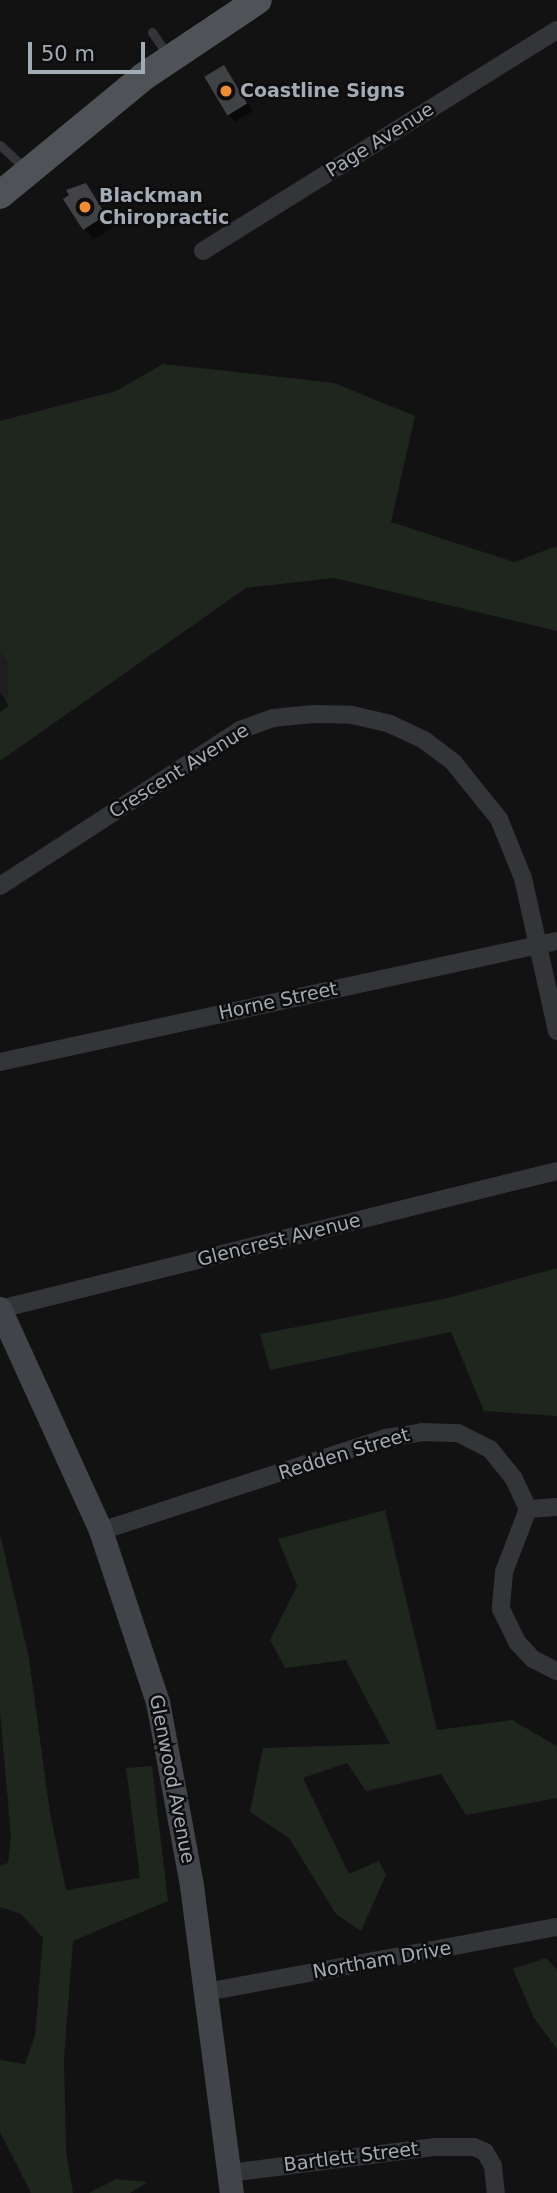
<!DOCTYPE html>
<style>
body{margin:0}
#map{position:relative;width:557px;height:2193px;overflow:hidden;background:#121213;font-family:"DejaVu Sans",sans-serif}
div>[style]{position:absolute}
[style*='--x']{left:calc(var(--x)*1px);top:calc(var(--y)*1px);width:calc(var(--w)*1px);rotate:calc(var(--a)*1deg)}
.built>*{inset:0;background:#1e1e20}
.green>*{inset:0;background:#1e261e}
.shadow>*{inset:0;background:#0007}
.building>*{inset:0;background:#414246;transform-origin:0 0}
.lane>*{height:9px;margin:-4.5px;padding:0 4.5px;transform-origin:4.5px;border-radius:4.5px;background:#333538}
.street>*{height:18px;margin:-9px;padding:0 9px;transform-origin:9px;border-radius:9px;background:#333538}
.secondary>*{height:24px;margin:-12px;padding:0 12px;transform-origin:12px;border-radius:12px;background:#414448}
.primary>*{height:28px;margin:-14px;padding:0 14px;transform-origin:14px;border-radius:14px;background:#4f5257}
.dots>*{width:19px;height:19px;translate:-50% -50%;box-sizing:border-box;border:4px solid #0d0d0e;border-radius:50%}
span{translate:-50% -50%;white-space:nowrap;text-align:center;line-height:1.15;-webkit-text-stroke:5px #0d0d0e;paint-order:stroke}
.poi-label{font-size:19px;color:#a3abb4;font-weight:700}
.left{translate:0 -50%;text-align:left}
.street-label{font-size:19px;color:#a3abb4}
.scale{position:absolute;left:28px;top:42px;width:117px;height:32px;box-sizing:border-box;border:4px solid #a3abb4;border-top:0;padding-left:9px;font-size:21px;line-height:24px;white-space:nowrap;color:#a3abb4;-webkit-text-stroke:5px #0d0d0e;paint-order:stroke}
</style>
<div id="map">
<div class="built">
<div style="clip-path:polygon(0 653px,7px 659px,8px 696px,0 703px)"></div>
</div>
<div class="green">
<div style="clip-path:polygon(163px 364px,334px 383px,415px 416px,391px 522px,514px 562px,557px 546px,557px 631px,334px 578px,246px 588px,0 761px,0 703px,8px 696px,7px 660px,0 653px,0 421px,116px 391px)"></div>
<div style="clip-path:polygon(557px 1268px,557px 1416px,484px 1411px,451px 1332px,270px 1370px,260px 1334px,448px 1298px)"></div>
<div style="clip-path:polygon(385px 1510px,437px 1730px,512px 1720px,557px 1746px,557px 1798px,466px 1815px,441px 1774px,366px 1791px,347px 1763px,303px 1778px,349px 1874px,379px 1861px,386px 1875px,361px 1931px,336px 1914px,289px 1838px,250px 1812px,263px 1748px,390px 1744px,346px 1660px,285px 1668px,270px 1640px,297px 1586px,278px 1539px)"></div>
<div style="clip-path:polygon(0 1534px,29px 1658px,50px 1813px,66px 1890px,140px 1878px,126px 1768px,152px 1766px,168px 1901px,73px 1941px,64px 2059px,66px 2151px,73px 2193px,31px 2193px,0 2132px,0 2060px,25px 2064px,35px 2036px,43px 1938px,21px 1914px,0 1907px,0 1865px,8px 1863px,11px 1836px,0 1713px)"></div>
<div style="clip-path:polygon(546px 1958px,557px 1970px,557px 2049px,534px 2018px,513px 1969px)"></div>
<div style="clip-path:polygon(116px 2179px,148px 2182px,130px 2193px,89px 2193px)"></div>
</div>
<div class="shadow">
<div style="clip-path:polygon(224px 67px,253px 111px,235px 122px,229px 115px)"></div>
<div style="clip-path:polygon(86px 185px,115px 226px,94px 239px,84px 229px)"></div>
<div style="clip-path:polygon(0 692px,9px 706px,0 712px)"></div>
</div>
<div class="building">
<div style="left:224px;top:65px;width:45px;height:23px;rotate:59deg"></div>
<div style="clip-path:polygon(86px 183px,106px 215px,83px 230px,63px 199px,69px 195px,66px 190px)"></div>
</div>
<div class="lane">
<div style="--x:152;--y:32;--w:29;--a:56"></div>
<div style="--x:0;--y:145;--w:35;--a:43"></div>
</div>
<div class="street">
<div style="--x:203;--y:251;--w:417;--a:-32"></div>
<div style="--x:0;--y:886;--w:286;--a:-33"></div>
<div style="--x:240;--y:730;--w:35;--a:-20"></div>
<div style="--x:273;--y:718;--w:40;--a:-5.7"></div>
<div style="--x:313;--y:714;--w:39;--a:1"></div>
<div style="--x:352;--y:715;--w:39;--a:13"></div>
<div style="--x:390;--y:724;--w:38;--a:25"></div>
<div style="--x:424;--y:740;--w:38;--a:37"></div>
<div style="--x:454;--y:763;--w:72;--a:51.2"></div>
<div style="--x:499;--y:819;--w:64;--a:67.9"></div>
<div style="--x:523;--y:878;--w:157;--a:77.5"></div>
<div style="--x:0;--y:1062;--w:570;--a:-12.26"></div>
<div style="--x:0;--y:1309;--w:574;--a:-13.92"></div>
<div style="--x:528;--y:1509;--w:67;--a:110.9"></div>
<div style="--x:504;--y:1572;--w:37;--a:95"></div>
<div style="--x:501;--y:1609;--w:37;--a:64"></div>
<div style="--x:517;--y:1642;--w:23;--a:47"></div>
<div style="--x:533;--y:1659;--w:27;--a:27"></div>
<div style="--x:528;--y:1509;--w:29;--a:-4"></div>
<div style="--x:101;--y:1531;--w:300;--a:-18.1"></div>
<div style="--x:386;--y:1438;--w:36;--a:-9"></div>
<div style="--x:422;--y:1432;--w:36;--a:2"></div>
<div style="--x:458;--y:1433;--w:36;--a:27"></div>
<div style="--x:490;--y:1449;--w:38;--a:51"></div>
<div style="--x:514;--y:1479;--w:33;--a:65"></div>
<div style="--x:206;--y:1992;--w:357;--a:-10.5"></div>
<div style="--x:229;--y:2173;--w:208;--a:-7.2"></div>
<div style="--x:435;--y:2147;--w:39;--a:0"></div>
<div style="--x:474;--y:2147;--w:12;--a:24"></div>
<div style="--x:485;--y:2152;--w:16;--a:60"></div>
<div style="--x:493;--y:2166;--w:27;--a:84"></div>
</div>
<div class="secondary">
<div style="--x:0;--y:1309;--w:244;--a:65.5"></div>
<div style="--x:101;--y:1531;--w:180;--a:71.6"></div>
<div style="--x:158;--y:1702;--w:187;--a:79.5"></div>
<div style="--x:192;--y:1886;--w:310;--a:82.6"></div>
</div>
<div class="primary">
<div style="--x:0;--y:195;--w:185;--a:-39.5"></div>
<div style="--x:143;--y:77;--w:138;--a:-33.8"></div>
</div>
<div class="dots">
<div style="left:226px;top:91px;background:#f18d2c"></div>
<div style="left:85px;top:207px;background:#f18d2c"></div>
</div>
<div class="poi-label">
<span class="left" style="left:240px;top:91px">Coastline Signs</span>
<span class="left" style="left:99px;top:207px">Blackman<br>Chiropractic</span>
</div>
<div class="street-label">
<span style="left:380px;top:140px;rotate:-32deg">Page Avenue</span>
<span style="left:179px;top:771px;rotate:-32deg">Crescent Avenue</span>
<span style="left:278px;top:1001px;rotate:-12deg">Horne Street</span>
<span style="left:279px;top:1240px;rotate:-14deg">Glencrest Avenue</span>
<span style="left:344px;top:1454px;rotate:-17deg">Redden Street</span>
<span style="left:172px;top:1779px;rotate:79deg">Glenwood Avenue</span>
<span style="left:382px;top:1960px;rotate:-10deg">Northam Drive</span>
<span style="left:351px;top:2157px;rotate:-7deg">Bartlett Street</span>
</div>
<div class="scale">50 m</div>
</div>
